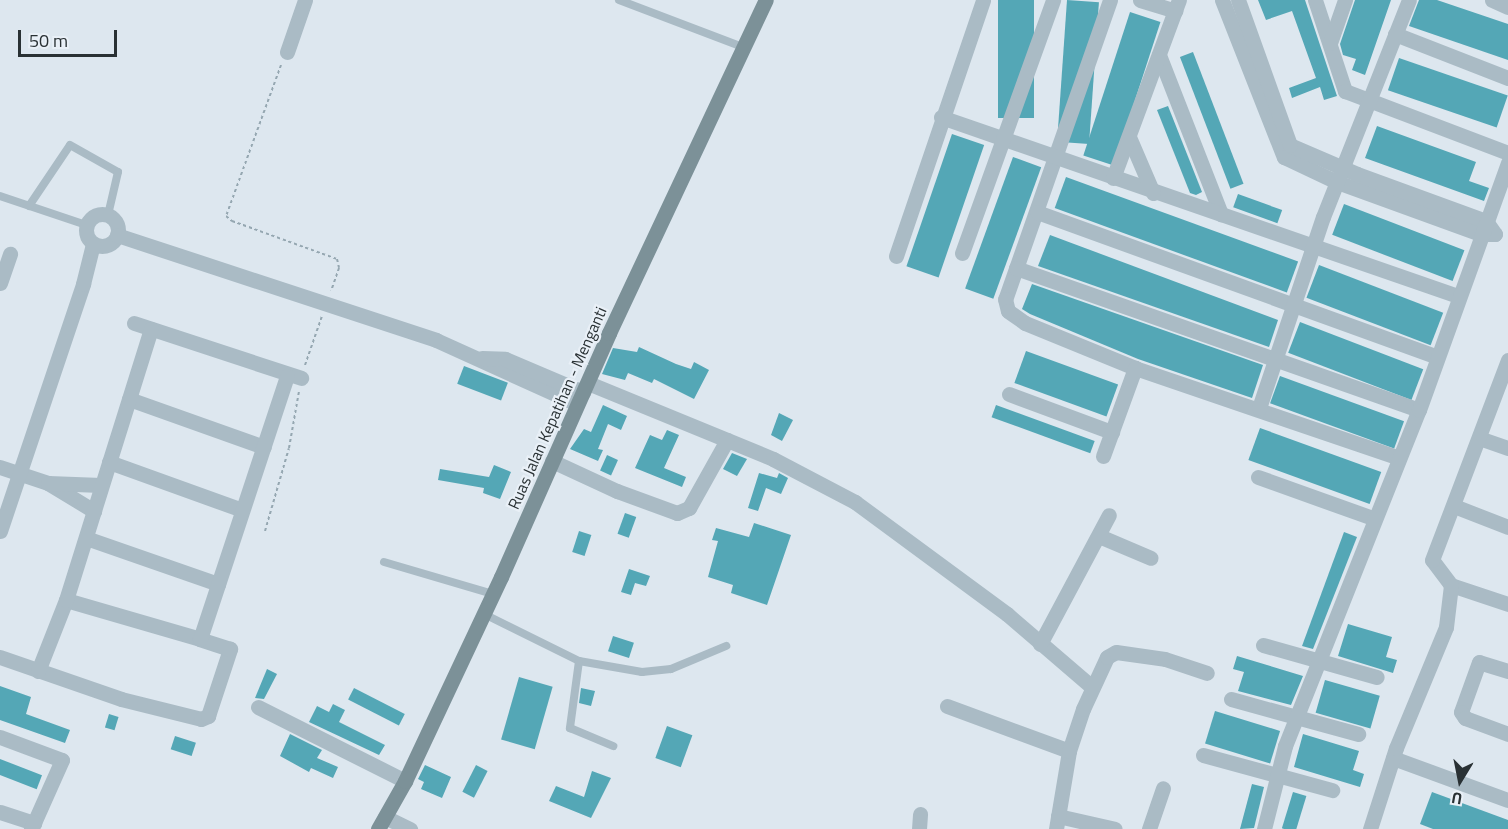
<!DOCTYPE html>
<style>
body{margin:0}
#map{position:relative;width:1508px;height:829px;overflow:hidden;background:#dde7ef;font-family:"Titillium Web",sans-serif}
div>[style]{position:absolute}
[style*='--x']{left:calc(var(--x)*1px);top:calc(var(--y)*1px);width:calc(var(--w)*1px);rotate:calc(var(--a)*1deg)}
.building>*{inset:0;background:#54a7b6;transform-origin:0 0}
.path>*{height:2px;margin-top:-1px;transform-origin:0;background:repeating-linear-gradient(90deg,#95a7b1 0 3px,transparent 0 6px)}
.service>*{height:8px;margin:-4px;padding:0 4px;transform-origin:4px;border-radius:4px;background:#aabbc5}
.minor>*{height:15px;margin:-7.5px;padding:0 7.5px;transform-origin:7.5px;border-radius:7.5px;background:#aabbc5}
.minor>.ring{margin:-7.5px;padding:0;box-sizing:content-box;background:none;border:15px solid #aabbc5;border-radius:50%}
.secondary>*{height:15px;margin:-7.5px;padding:0 7.5px;transform-origin:7.5px;border-radius:7.5px;background:#7c9198}
span{translate:-50% -50%;white-space:nowrap;text-align:center;line-height:1.15;-webkit-text-stroke:4.5px #e9f0f7;paint-order:stroke}
.street-label{font-size:16px;color:#293134}
.north{position:absolute;left:1430px;top:751px;width:60px;height:60px;-webkit-text-stroke:4px #e9f0f7;paint-order:stroke;rotate:190deg;font-size:16px;font-weight:700;line-height:24px;text-align:center;color:#293134}
.north::after{content:'';display:block;margin:auto;width:21px;height:27px;background:#293134;clip-path:polygon(50% 0,100% 100%,50% 72%,0 100%)}
.scale{position:absolute;left:18px;top:30px;width:99px;height:27px;box-sizing:border-box;border:3px solid #293134;border-top:0;padding-left:8px;font-size:18px;line-height:21px;white-space:nowrap;color:#293134;-webkit-text-stroke:4px #e9f0f7;paint-order:stroke}
</style>
<div id="map">
<div class="building">
<div style="left:998px;top:0;width:36px;height:118px"></div>
<div style="left:1067px;top:0;width:32px;height:142px;rotate:4deg"></div>
<div style="clip-path:polygon(1258px 0,1305px 0,1337px 96px,1324px 100px,1320px 87px,1292px 98px,1289px 88px,1316px 78px,1292px 11px,1266px 20px)"></div>
<div style="clip-path:polygon(1355px 0,1391px 0,1365px 75px,1352px 70px,1356px 59px,1343px 55px,1340px 44px)"></div>
<div style="clip-path:polygon(1419px 0,1437px 0,1508px 24px,1508px 60px,1409px 26px)"></div>
<div style="left:1130px;top:12px;width:32px;height:151px;rotate:18deg"></div>
<div style="left:1193px;top:52px;width:141px;height:14px;rotate:69deg"></div>
<div style="left:1399px;top:58px;width:115px;height:34px;rotate:19deg"></div>
<div style="clip-path:polygon(1168px 106px,1202px 192px,1196px 195px,1190px 193px,1157px 110px)"></div>
<div style="clip-path:polygon(1377px 126px,1476px 162px,1469px 181px,1489px 188px,1484px 201px,1365px 158px)"></div>
<div style="left:952px;top:134px;width:34px;height:140px;rotate:19deg"></div>
<div style="left:1013px;top:157px;width:30px;height:140px;rotate:20deg"></div>
<div style="left:1066px;top:177px;width:247px;height:33px;rotate:20deg"></div>
<div style="left:1238px;top:194px;width:47px;height:14px;rotate:20deg"></div>
<div style="left:1344px;top:204px;width:129px;height:33px;rotate:21deg"></div>
<div style="clip-path:polygon(1050px 235px,1278px 320px,1269px 347px,1038px 266px)"></div>
<div style="left:1319px;top:265px;width:133px;height:35px;rotate:21deg"></div>
<div style="clip-path:polygon(1032px 284px,1263px 365px,1252px 398px,1138px 359px,1030px 314px,1022px 309px)"></div>
<div style="left:1300px;top:322px;width:132px;height:33px;rotate:21deg"></div>
<div style="clip-path:polygon(639px 347px,676px 364px,691px 369px,694px 362px,709px 370px,694px 399px,654px 379px,652px 383px,628px 373px,625px 380px,602px 374px,613px 348px,637px 352px)"></div>
<div style="left:1026px;top:351px;width:98px;height:34px;rotate:20deg"></div>
<div style="left:464px;top:366px;width:47px;height:19px;rotate:21deg"></div>
<div style="left:1280px;top:376px;width:132px;height:29px;rotate:20deg"></div>
<div style="clip-path:polygon(603px 405px,627px 416px,621px 430px,608px 424px,598px 449px,603px 450px,598px 461px,570px 449px,584px 429px,591px 432px)"></div>
<div style="left:996px;top:405px;width:105px;height:13px;rotate:20deg"></div>
<div style="clip-path:polygon(779px 413px,793px 420px,782px 441px,771px 435px)"></div>
<div style="left:1260px;top:428px;width:129px;height:34px;rotate:20deg"></div>
<div style="clip-path:polygon(667px 430px,679px 435px,664px 468px,686px 477px,682px 487px,635px 468px,650px 435px,662px 440px)"></div>
<div style="clip-path:polygon(732px 453px,747px 459px,737px 476px,723px 469px)"></div>
<div style="left:607px;top:455px;width:12px;height:17px;rotate:24deg"></div>
<div style="clip-path:polygon(494px 465px,511px 472px,500px 499px,483px 493px,484px 488px,438px 480px,440px 469px,489px 477px)"></div>
<div style="clip-path:polygon(759px 473px,777px 478px,779px 473px,788px 478px,781px 494px,766px 488px,758px 511px,748px 508px)"></div>
<div style="left:625px;top:513px;width:12px;height:22px;rotate:20deg"></div>
<div style="clip-path:polygon(754px 523px,791px 535px,767px 605px,731px 593px,733px 585px,708px 577px,718px 541px,712px 540px,716px 528px,749px 537px)"></div>
<div style="left:579px;top:531px;width:13px;height:22px;rotate:18deg"></div>
<div style="clip-path:polygon(1344px 532px,1357px 537px,1313px 649px,1302px 646px)"></div>
<div style="clip-path:polygon(629px 569px,650px 576px,646px 586px,635px 583px,631px 595px,621px 592px)"></div>
<div style="clip-path:polygon(1348px 624px,1392px 637px,1386px 657px,1397px 660px,1393px 673px,1338px 656px)"></div>
<div style="left:613px;top:636px;width:22px;height:16px;rotate:18deg"></div>
<div style="clip-path:polygon(1237px 656px,1303px 676px,1291px 705px,1238px 691px,1244px 672px,1233px 669px)"></div>
<div style="clip-path:polygon(267px 669px,277px 674px,264px 699px,255px 698px)"></div>
<div style="left:519px;top:677px;width:35px;height:65px;rotate:16deg"></div>
<div style="left:1325px;top:680px;width:57px;height:34px;rotate:16deg"></div>
<div style="clip-path:polygon(0 686px,31px 697px,26px 714px,70px 730px,65px 743px,0 720px)"></div>
<div style="left:354px;top:688px;width:57px;height:13px;rotate:27deg"></div>
<div style="clip-path:polygon(581px 688px,595px 691px,591px 706px,579px 703px)"></div>
<div style="clip-path:polygon(333px 704px,345px 710px,339px 722px,385px 745px,379px 755px,309px 722px,317px 706px,329px 712px)"></div>
<div style="left:1215px;top:711px;width:68px;height:34px;rotate:17deg"></div>
<div style="left:109px;top:714px;width:10px;height:14px;rotate:17deg"></div>
<div style="left:667px;top:726px;width:27px;height:34px;rotate:20deg"></div>
<div style="clip-path:polygon(290px 734px,322px 750px,317px 758px,338px 767px,333px 778px,311px 768px,309px 772px,280px 756px)"></div>
<div style="clip-path:polygon(1303px 734px,1359px 751px,1353px 770px,1364px 774px,1360px 787px,1294px 767px)"></div>
<div style="left:175px;top:736px;width:22px;height:14px;rotate:18deg"></div>
<div style="left:0;top:759px;width:45px;height:15px;rotate:21deg"></div>
<div style="clip-path:polygon(425px 765px,451px 777px,442px 798px,421px 789px,424px 782px,418px 779px)"></div>
<div style="left:476px;top:765px;width:13px;height:30px;rotate:27deg"></div>
<div style="clip-path:polygon(592px 771px,611px 778px,591px 818px,549px 801px,556px 786px,584px 797px)"></div>
<div style="clip-path:polygon(1252px 784px,1264px 787px,1254px 828px,1240px 829px)"></div>
<div style="left:1293px;top:792px;width:14px;height:38px;rotate:17deg"></div>
<div style="clip-path:polygon(1432px 792px,1508px 820px,1508px 829px,1433px 829px,1420px 824px)"></div>
</div>
<div class="path">
<div style="--x:281;--y:65;--w:161;--a:110"></div>
<div style="--x:226;--y:216;--w:8;--a:40"></div>
<div style="--x:232;--y:221;--w:112;--a:19.9"></div>
<div style="--x:337;--y:259;--w:9;--a:77"></div>
<div style="--x:339;--y:268;--w:24;--a:109"></div>
<div style="--x:305;--y:365;--w:52;--a:-70.9"></div>
<div style="--x:265;--y:531;--w:86;--a:-73.9"></div>
<div style="--x:289;--y:448;--w:58;--a:-80"></div>
</div>
<div class="service">
<div style="--x:619;--y:0;--w:133;--a:20.8"></div>
<div style="--x:0;--y:196;--w:91;--a:18.6"></div>
<div style="--x:29;--y:206;--w:73;--a:-56.1"></div>
<div style="--x:70;--y:145;--w:55;--a:29.4"></div>
<div style="--x:118;--y:172;--w:44;--a:103.1"></div>
<div style="--x:384;--y:562;--w:114;--a:16.4"></div>
<div style="--x:484;--y:614;--w:106;--a:26.3"></div>
<div style="--x:579;--y:661;--w:64;--a:9.9"></div>
<div style="--x:642;--y:672;--w:29;--a:-6"></div>
<div style="--x:671;--y:669;--w:60;--a:-22.7"></div>
<div style="--x:579;--y:661;--w:68;--a:97.7"></div>
<div style="--x:570;--y:728;--w:47;--a:22.7"></div>
</div>
<div class="minor">
<div style="--x:1110;--y:0;--w:317;--a:109.3"></div>
<div style="--x:1005;--y:299;--w:12;--a:76"></div>
<div style="--x:1008;--y:311;--w:21;--a:35"></div>
<div style="--x:1025;--y:323;--w:119;--a:22.2"></div>
<div style="--x:1135;--y:368;--w:279;--a:18.8"></div>
<div style="--x:1140;--y:0;--w:37;--a:17"></div>
<div style="--x:1222;--y:0;--w:169;--a:68.5"></div>
<div style="--x:1284;--y:157;--w:59;--a:25.3"></div>
<div style="--x:1337;--y:182;--w:153;--a:19.9"></div>
<div style="--x:1481;--y:234;--w:14;--a:0"></div>
<div style="--x:1495;--y:234;--w:16;--a:-125"></div>
<div style="--x:1486;--y:221;--w:137;--a:-160"></div>
<div style="--x:1357;--y:174;--w:73;--a:-156.6"></div>
<div style="--x:1290;--y:145;--w:154;--a:-109.7"></div>
<div style="--x:1315;--y:0;--w:96;--a:71.8"></div>
<div style="--x:1345;--y:91;--w:174;--a:20.8"></div>
<div style="--x:1492;--y:0;--w:17;--a:24"></div>
<div style="--x:1395;--y:34;--w:121;--a:21.3"></div>
<div style="--x:1330;--y:43;--w:46;--a:-70.8"></div>
<div style="--x:287;--y:52;--w:55;--a:-70.9"></div>
<div style="--x:1159;--y:55;--w:171;--a:68.7"></div>
<div style="--x:941;--y:117;--w:547;--a:19.1"></div>
<div style="--x:1129;--y:137;--w:61;--a:66.8"></div>
<div style="--x:1113;--y:178;--w:190;--a:-69.7"></div>
<div style="--x:1037;--y:212;--w:425;--a:19.9"></div>
<div class="ring" style="left:86px;top:214px;width:17px;height:17px"></div>
<div style="--x:117;--y:235;--w:336;--a:18.2"></div>
<div style="--x:436;--y:340;--w:155;--a:24.4"></div>
<div style="--x:962;--y:253;--w:269;--a:-70.2"></div>
<div style="--x:896;--y:256;--w:270;--a:-71.2"></div>
<div style="--x:1016;--y:268;--w:427;--a:19.4"></div>
<div style="--x:0;--y:283;--w:31;--a:-71"></div>
<div style="--x:134;--y:323;--w:176;--a:18.2"></div>
<div style="--x:482;--y:358;--w:23;--a:2"></div>
<div style="--x:505;--y:359;--w:85;--a:22.9"></div>
<div style="--x:588;--y:383;--w:200;--a:22.3"></div>
<div style="--x:773;--y:459;--w:93;--a:27.7"></div>
<div style="--x:855;--y:502;--w:189;--a:36.4"></div>
<div style="--x:1007;--y:614;--w:112;--a:40.7"></div>
<div style="--x:1009;--y:394;--w:110;--a:20.3"></div>
<div style="--x:129;--y:399;--w:143;--a:19.6"></div>
<div style="--x:1259;--y:408;--w:201;--a:-71.5"></div>
<div style="--x:1323;--y:217;--w:233;--a:-68.4"></div>
<div style="--x:1479;--y:438;--w:31;--a:19"></div>
<div style="--x:1103;--y:456;--w:94;--a:-70"></div>
<div style="--x:552;--y:461;--w:72;--a:24.8"></div>
<div style="--x:617;--y:491;--w:64;--a:20.1"></div>
<div style="--x:677;--y:513;--w:13;--a:-23"></div>
<div style="--x:689;--y:508;--w:78;--a:-60.8"></div>
<div style="--x:109;--y:462;--w:141;--a:19.8"></div>
<div style="--x:0;--y:467;--w:51;--a:18.4"></div>
<div style="--x:48;--y:483;--w:54;--a:31.3"></div>
<div style="--x:1258;--y:477;--w:124;--a:19.7"></div>
<div style="--x:48;--y:483;--w:53;--a:2.2"></div>
<div style="--x:1454;--y:506;--w:58;--a:21.3"></div>
<div style="--x:0;--y:531;--w:261;--a:-71.4"></div>
<div style="--x:83;--y:284;--w:41;--a:-76"></div>
<div style="--x:1099;--y:536;--w:56;--a:22.9"></div>
<div style="--x:86;--y:538;--w:140;--a:19.2"></div>
<div style="--x:1451;--y:585;--w:60;--a:18.4"></div>
<div style="--x:66;--y:600;--w:140;--a:16.2"></div>
<div style="--x:1040;--y:644;--w:146;--a:-61.9"></div>
<div style="--x:1263;--y:645;--w:118;--a:15.7"></div>
<div style="--x:0;--y:657;--w:128;--a:19.1"></div>
<div style="--x:121;--y:699;--w:82;--a:14"></div>
<div style="--x:201;--y:719;--w:8;--a:-23"></div>
<div style="--x:208;--y:716;--w:71;--a:-71.8"></div>
<div style="--x:230;--y:649;--w:32;--a:-162"></div>
<div style="--x:200;--y:639;--w:277;--a:-71.7"></div>
<div style="--x:38;--y:671;--w:76;--a:-68.5"></div>
<div style="--x:66;--y:600;--w:284;--a:-72.6"></div>
<div style="--x:1508;--y:671;--w:30;--a:-163"></div>
<div style="--x:1479;--y:662;--w:53;--a:109.8"></div>
<div style="--x:1461;--y:712;--w:7;--a:56"></div>
<div style="--x:1465;--y:718;--w:46;--a:20.4"></div>
<div style="--x:1231;--y:699;--w:132;--a:15.4"></div>
<div style="--x:947;--y:706;--w:130;--a:20.2"></div>
<div style="--x:258;--y:707;--w:165;--a:26.7"></div>
<div style="--x:0;--y:737;--w:66;--a:20.4"></div>
<div style="--x:62;--y:760;--w:69;--a:114"></div>
<div style="--x:1203;--y:755;--w:134;--a:15.2"></div>
<div style="--x:1393;--y:758;--w:122;--a:20.1"></div>
<div style="--x:0;--y:812;--w:36;--a:18"></div>
<div style="--x:34;--y:823;--w:7;--a:117"></div>
<div style="--x:1058;--y:816;--w:58;--a:12.8"></div>
<div style="--x:385;--y:817;--w:28;--a:26"></div>
<div style="--x:919;--y:829;--w:15;--a:-86"></div>
<div style="--x:1056;--y:829;--w:79;--a:-80.5"></div>
<div style="--x:1069;--y:751;--w:44;--a:-71.6"></div>
<div style="--x:1083;--y:709;--w:57;--a:-65.2"></div>
<div style="--x:1107;--y:657;--w:10;--a:-29"></div>
<div style="--x:1116;--y:652;--w:49;--a:8.1"></div>
<div style="--x:1165;--y:659;--w:44;--a:18.4"></div>
<div style="--x:1149;--y:829;--w:43;--a:-71.1"></div>
<div style="--x:1264;--y:829;--w:86;--a:-75.8"></div>
<div style="--x:1285;--y:746;--w:362;--a:-68.3"></div>
<div style="--x:1419;--y:410;--w:263;--a:-70.2"></div>
<div style="--x:1370;--y:829;--w:85;--a:-72.2"></div>
<div style="--x:1396;--y:748;--w:131;--a:-67.5"></div>
<div style="--x:1446;--y:627;--w:42;--a:-83.2"></div>
<div style="--x:1451;--y:585;--w:31;--a:-127"></div>
<div style="--x:1432;--y:560;--w:214;--a:-69.2"></div>
</div>
<div class="secondary">
<div style="--x:378;--y:829;--w:55;--a:-60.6"></div>
<div style="--x:405;--y:781;--w:225;--a:-64.8"></div>
<div style="--x:501;--y:577;--w:267;--a:-66.1"></div>
<div style="--x:609;--y:333;--w:368;--a:-64.8"></div>
</div>
<div class="street-label">
<span style="left:557px;top:408px;rotate:-66deg">Ruas Jalan Kepatihan - Menganti</span>
</div>
<div class="north">U</div>
<div class="scale">50 m</div>
</div>
